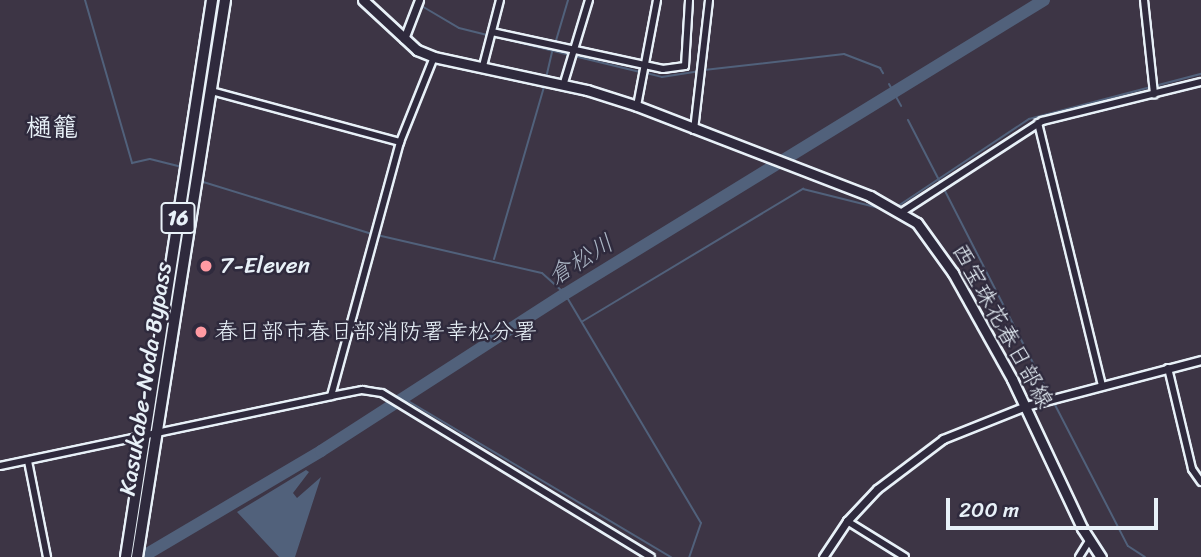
<!DOCTYPE html>
<meta charset="utf-8">
<style>
body{margin:0}
#map{position:relative;width:1201px;height:557px;overflow:hidden;background:#3d3545;font-family:Sriracha,"Klee One",sans-serif}
div>[style]{position:absolute}
[style*='--x']{left:calc(var(--x)*1px);top:calc(var(--y)*1px);width:calc(var(--w)*1px);rotate:calc(var(--a)*1deg)}
.water>*{inset:0;background:#51617b}
.stream>*{height:2px;margin:-1px;padding:0 1px;transform-origin:1px;border-radius:1px;background:#51617b}
.river>*{height:12px;margin:-6px;padding:0 6px;transform-origin:6px;border-radius:6px;background:#51617b}
.roads{filter:drop-shadow(2px 0 #e8f1f8) drop-shadow(-2px 0 #e8f1f8) drop-shadow(0 2px #e8f1f8) drop-shadow(0 -2px #e8f1f8)}
.minor>*{height:6px;margin:-3px;padding:0 3px;transform-origin:3px;border-radius:3px;background:#2f2a3d}
.tertiary>*{height:7px;margin:-3.5px;padding:0 3.5px;transform-origin:3.5px;border-radius:3.5px;background:#2f2a3d}
.secondary>*{height:9px;margin:-4.5px;padding:0 4.5px;transform-origin:4.5px;border-radius:4.5px;background:#2f2a3d}
.trunk>*{height:10px;margin:-5px;padding:0 5px;transform-origin:5px;border-radius:5px;background:#2f2a3d}
.dots>*{width:19px;height:19px;translate:-50% -50%;box-sizing:border-box;border:4px solid #2f2a3d;border-radius:50%}
span{translate:-50% -50%;white-space:nowrap;text-align:center;line-height:1.15;-webkit-text-stroke:5px #2f2a3d;paint-order:stroke}
.shield-label span{padding:2px 5px;background:#2f2a3d;border:2px solid;border-radius:5px;-webkit-text-stroke-width:0}
.shield-label{font-size:21px;color:#e8f1f8;font-weight:700}
.poi-label{font-size:23px;color:#e8f1f8}
.left{translate:0 -50%;text-align:left}
.street-label{font-size:23px;color:#e8f1f8}
.water-label{font-size:24px;color:#acb7c6;font-style:italic}
.quarter-label{font-size:26px;color:#e8f1f8;font-weight:700}
.scale{position:absolute;left:946px;top:498px;width:212px;height:32px;box-sizing:border-box;border:4px solid #e8f1f8;border-top:0;padding-left:9px;font-size:21px;line-height:24px;white-space:nowrap;color:#e8f1f8;-webkit-text-stroke:5px #2f2a3d;paint-order:stroke}
</style>
<div id="map">
<div class="water">
<div style="clip-path:polygon(306px 470px,309px 472px,293px 493px,297px 498px,321px 477px,295px 557px,279px 557px,237px 512px)"></div>
</div>
<div class="stream">
<div style="--x:85;--y:0;--w:170;--a:73.9"></div>
<div style="--x:132;--y:163;--w:18;--a:-13"></div>
<div style="--x:150;--y:159;--w:33;--a:14"></div>
<div style="--x:420;--y:5;--w:45;--a:30.5"></div>
<div style="--x:459;--y:28;--w:29;--a:14"></div>
<div style="--x:493;--y:36;--w:78;--a:14"></div>
<div style="--x:555;--y:44;--w:46;--a:-73.5"></div>
<div style="--x:574;--y:56;--w:68;--a:13.6"></div>
<div style="--x:704;--y:70;--w:141;--a:-6.5"></div>
<div style="--x:844;--y:54;--w:39;--a:21"></div>
<div style="--x:880;--y:68;--w:6;--a:59"></div>
<div style="--x:646;--y:73;--w:16;--a:14"></div>
<div style="--x:662;--y:77;--w:37;--a:-9"></div>
<div style="--x:546;--y:78;--w:27;--a:-77"></div>
<div style="--x:889;--y:84;--w:25;--a:61"></div>
<div style="--x:908;--y:120;--w:72;--a:62.7"></div>
<div style="--x:200;--y:181;--w:180;--a:17.1"></div>
<div style="--x:944;--y:189;--w:233;--a:62.9"></div>
<div style="--x:895;--y:208;--w:161;--a:-33.6"></div>
<div style="--x:1029;--y:119;--w:178;--a:-14.7"></div>
<div style="--x:377;--y:235;--w:169;--a:13"></div>
<div style="--x:542;--y:273;--w:31;--a:42"></div>
<div style="--x:565;--y:294;--w:266;--a:59.3"></div>
<div style="--x:701;--y:523;--w:36;--a:109"></div>
<div style="--x:494;--y:259;--w:183;--a:-73.8"></div>
<div style="--x:583;--y:321;--w:257;--a:-31"></div>
<div style="--x:803;--y:189;--w:91;--a:14"></div>
<div style="--x:403;--y:398;--w:312;--a:30.7"></div>
<div style="--x:1053;--y:401;--w:163;--a:62.7"></div>
<div style="--x:1128;--y:546;--w:20;--a:33"></div>
</div>
<div class="river">
<div style="--x:142;--y:557;--w:208;--a:-30.6"></div>
<div style="--x:321;--y:451;--w:290;--a:-32.8"></div>
<div style="--x:565;--y:294;--w:562;--a:-31.54"></div>
</div>
<div class="roads">
<div class="minor">
<div style="--x:1144;--y:0;--w:95;--a:83.9"></div>
<div style="--x:492;--y:32;--w:175;--a:12.2"></div>
<div style="--x:663;--y:69;--w:22;--a:-8"></div>
<div style="--x:685;--y:66;--w:66;--a:-86.5"></div>
<div style="--x:483;--y:66;--w:68;--a:-75.6"></div>
<div style="--x:563;--y:86;--w:90;--a:-73.2"></div>
<div style="--x:211;--y:91;--w:196;--a:15.1"></div>
<div style="--x:637;--y:106;--w:108;--a:-79.3"></div>
<div style="--x:1038;--y:123;--w:271;--a:76.3"></div>
<div style="--x:694;--y:130;--w:131;--a:-83.4"></div>
<div style="--x:902;--y:212;--w:167;--a:-33"></div>
<div style="--x:1042;--y:121;--w:164;--a:-13.8"></div>
<div style="--x:1168;--y:368;--w:104;--a:76.6"></div>
<div style="--x:1192;--y:469;--w:16;--a:55"></div>
<div style="--x:331;--y:396;--w:263;--a:-74.8"></div>
<div style="--x:400;--y:142;--w:92;--a:-68.2"></div>
<div style="--x:28;--y:461;--w:98;--a:78.8"></div>
<div style="--x:0;--y:466;--w:338;--a:-11.9"></div>
<div style="--x:331;--y:396;--w:32;--a:-11"></div>
<div style="--x:362;--y:390;--w:20;--a:9"></div>
<div style="--x:382;--y:393;--w:315;--a:31.4"></div>
<div style="--x:847;--y:521;--w:68;--a:31.8"></div>
<div style="--x:1079;--y:557;--w:19;--a:-58"></div>
</div>
<div class="tertiary">
<div style="--x:404;--y:39;--w:42;--a:-69"></div>
<div style="--x:823;--y:557;--w:43;--a:-56.3"></div>
<div style="--x:847;--y:521;--w:44;--a:-46.8"></div>
<div style="--x:877;--y:489;--w:83;--a:-37.1"></div>
<div style="--x:943;--y:439;--w:89;--a:-21.7"></div>
<div style="--x:1026;--y:406;--w:181;--a:-14.7"></div>
</div>
<div class="secondary">
<div style="--x:363;--y:0;--w:74;--a:42.8"></div>
<div style="--x:417;--y:50;--w:18;--a:22"></div>
<div style="--x:434;--y:57;--w:157;--a:12.2"></div>
<div style="--x:587;--y:90;--w:52;--a:17.7"></div>
<div style="--x:637;--y:106;--w:250;--a:21.1"></div>
<div style="--x:870;--y:196;--w:54;--a:29.9"></div>
<div style="--x:917;--y:223;--w:62;--a:54.2"></div>
<div style="--x:953;--y:273;--w:121;--a:60.9"></div>
<div style="--x:1012;--y:379;--w:165;--a:64.8"></div>
<div style="--x:1082;--y:528;--w:35;--a:57"></div>
</div>
<div class="trunk">
<div style="--x:126;--y:557;--w:564;--a:-81.22"></div>
<div style="--x:137;--y:557;--w:564;--a:-81.02"></div>
</div>
</div>
<div class="dots">
<div style="left:206px;top:266px;background:#ff9aa2"></div>
<div style="left:201px;top:332px;background:#ff9aa2"></div>
</div>
<div class="shield-label">
<span style="left:178px;top:218px">16</span>
</div>
<div class="poi-label">
<span class="left" style="left:220px;top:266px">7-Eleven</span>
<span class="left" style="left:215px;top:332px">春日部市春日部消防署幸松分署</span>
</div>
<div class="street-label">
<span style="left:1002px;top:326px;rotate:61deg">西宝珠花春日部線</span>
<span style="left:146px;top:379px;rotate:-81deg">Kasukabe-Noda Bypass</span>
</div>
<div class="water-label">
<span style="left:581px;top:260px;rotate:-32deg">倉松川</span>
</div>
<div class="quarter-label">
<span style="left:52px;top:128px">樋籠</span>
</div>
<div class="scale">200 m</div>
</div>
